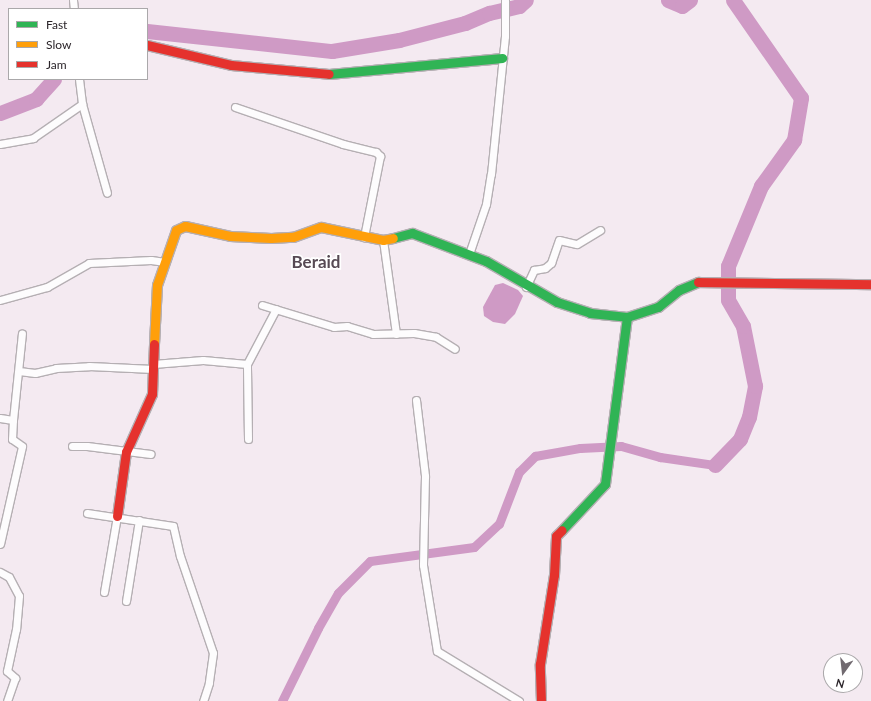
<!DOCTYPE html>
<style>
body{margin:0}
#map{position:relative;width:871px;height:701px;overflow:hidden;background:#f4eaf1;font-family:Lato,sans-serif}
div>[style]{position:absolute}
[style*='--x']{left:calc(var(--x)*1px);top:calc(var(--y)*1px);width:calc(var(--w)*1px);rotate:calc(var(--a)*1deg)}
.water>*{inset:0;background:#cf9ac5}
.canal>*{height:9px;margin:-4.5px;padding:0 4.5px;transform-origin:4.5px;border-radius:4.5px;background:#cf9ac5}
.river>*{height:15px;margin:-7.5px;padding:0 7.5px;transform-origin:7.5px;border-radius:7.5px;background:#cf9ac5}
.roads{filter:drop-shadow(1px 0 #b5afb3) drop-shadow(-1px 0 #b5afb3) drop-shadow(0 1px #b5afb3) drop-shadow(0 -1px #b5afb3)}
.street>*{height:7px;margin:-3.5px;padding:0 3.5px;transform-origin:3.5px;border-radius:3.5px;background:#fdfcfd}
.fast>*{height:9px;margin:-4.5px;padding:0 4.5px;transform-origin:4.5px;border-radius:4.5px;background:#30b455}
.slow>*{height:9px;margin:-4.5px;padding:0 4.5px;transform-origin:4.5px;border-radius:4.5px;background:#ff9f0a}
.jam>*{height:9px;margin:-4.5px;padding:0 4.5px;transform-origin:4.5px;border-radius:4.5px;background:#e5322d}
span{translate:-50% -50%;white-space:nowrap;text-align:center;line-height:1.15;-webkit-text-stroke:3.5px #fff;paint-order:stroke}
.district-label{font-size:17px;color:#574a54;font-weight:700}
.legend{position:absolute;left:8px;top:8px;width:140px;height:72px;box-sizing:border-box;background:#fff;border:1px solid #aaa8aa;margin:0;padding:5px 7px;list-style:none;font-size:12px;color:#2b252a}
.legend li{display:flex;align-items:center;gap:8px;height:20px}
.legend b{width:20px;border:1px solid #aaa8aa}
.north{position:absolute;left:823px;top:653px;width:40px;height:40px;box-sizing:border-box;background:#fff;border:1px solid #aaa8aa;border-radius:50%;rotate:195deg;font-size:11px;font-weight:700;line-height:16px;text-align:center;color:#2b252a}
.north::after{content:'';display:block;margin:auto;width:14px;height:18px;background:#716a70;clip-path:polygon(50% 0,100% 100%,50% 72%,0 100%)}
</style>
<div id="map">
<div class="water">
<div style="clip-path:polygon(503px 283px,518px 290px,523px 296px,515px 314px,505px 324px,493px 322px,484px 316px,483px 307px,495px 285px)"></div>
</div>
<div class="canal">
<div style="--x:282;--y:701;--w:81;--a:-63.7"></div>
<div style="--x:318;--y:628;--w:40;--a:-60.3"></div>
<div style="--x:338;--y:593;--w:45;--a:-45"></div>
<div style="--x:370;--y:561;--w:105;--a:-7.7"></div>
<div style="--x:474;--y:547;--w:34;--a:-43"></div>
<div style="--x:499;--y:524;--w:56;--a:-69"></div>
<div style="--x:519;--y:472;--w:23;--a:-45"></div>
<div style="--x:535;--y:456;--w:46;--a:-10.1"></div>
<div style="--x:580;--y:448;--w:41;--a:-2.8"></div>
<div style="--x:621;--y:446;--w:41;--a:15.8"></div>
<div style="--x:660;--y:457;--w:56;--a:8.3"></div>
</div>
<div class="river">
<div style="--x:668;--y:0;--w:15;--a:23"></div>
<div style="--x:682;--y:6;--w:10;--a:-37"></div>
<div style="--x:147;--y:31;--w:186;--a:6.2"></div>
<div style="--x:332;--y:51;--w:68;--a:-9.3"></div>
<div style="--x:399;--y:40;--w:68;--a:-14.4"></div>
<div style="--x:465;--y:23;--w:26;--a:-23"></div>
<div style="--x:489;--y:13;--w:31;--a:-13"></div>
<div style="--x:519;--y:6;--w:9;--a:-41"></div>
<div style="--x:0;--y:113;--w:39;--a:-21"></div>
<div style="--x:36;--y:99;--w:27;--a:-48"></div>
<div style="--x:715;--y:465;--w:36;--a:-46"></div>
<div style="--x:740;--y:439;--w:24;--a:-68"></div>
<div style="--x:749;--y:417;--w:32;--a:-79"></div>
<div style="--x:755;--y:386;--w:61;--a:-101.3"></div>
<div style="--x:743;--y:326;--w:30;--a:-120"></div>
<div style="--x:728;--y:300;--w:34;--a:-90"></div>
<div style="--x:728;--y:266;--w:87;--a:-67.6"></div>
<div style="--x:761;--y:186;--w:57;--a:-54.3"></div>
<div style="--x:794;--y:140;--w:43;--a:-80.5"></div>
<div style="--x:801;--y:98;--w:119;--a:-124.8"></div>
</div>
<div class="roads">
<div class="street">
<div style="--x:73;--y:0;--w:9;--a:84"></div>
<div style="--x:79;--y:79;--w:25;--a:83"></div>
<div style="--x:82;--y:104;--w:92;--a:74.3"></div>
<div style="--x:235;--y:107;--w:114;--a:18.9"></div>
<div style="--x:343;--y:144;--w:34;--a:14"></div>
<div style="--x:376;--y:152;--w:6;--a:45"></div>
<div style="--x:380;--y:156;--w:83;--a:101.2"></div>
<div style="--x:0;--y:144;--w:34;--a:-10"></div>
<div style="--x:33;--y:138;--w:60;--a:-34.8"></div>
<div style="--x:383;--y:240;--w:95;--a:82.1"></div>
<div style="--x:469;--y:254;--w:53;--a:-71.2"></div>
<div style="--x:486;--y:204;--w:30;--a:-81"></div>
<div style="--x:491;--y:174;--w:139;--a:-84.2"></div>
<div style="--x:505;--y:36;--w:36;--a:-90"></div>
<div style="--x:526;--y:287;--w:19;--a:-65"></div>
<div style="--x:534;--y:270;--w:11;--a:-10"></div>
<div style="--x:545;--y:268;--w:8;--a:-40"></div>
<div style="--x:551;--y:263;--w:24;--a:-71"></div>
<div style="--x:559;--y:240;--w:18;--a:13"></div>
<div style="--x:577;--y:244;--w:27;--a:-31"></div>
<div style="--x:0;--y:300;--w:49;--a:-15.5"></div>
<div style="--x:47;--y:287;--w:48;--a:-29.7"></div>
<div style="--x:89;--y:263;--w:62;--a:-2.8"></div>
<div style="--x:151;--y:260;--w:14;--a:8"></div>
<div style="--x:262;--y:305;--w:75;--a:17"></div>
<div style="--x:334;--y:327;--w:13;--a:-4"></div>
<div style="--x:347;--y:326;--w:27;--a:17"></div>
<div style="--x:373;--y:334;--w:41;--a:-1.4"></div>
<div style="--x:414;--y:333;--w:22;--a:10"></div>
<div style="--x:436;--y:337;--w:22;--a:32"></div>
<div style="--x:153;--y:364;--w:50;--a:-4.6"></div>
<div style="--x:203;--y:360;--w:44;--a:5.2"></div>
<div style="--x:19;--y:371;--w:16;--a:7"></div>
<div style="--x:35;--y:373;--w:22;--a:-13"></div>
<div style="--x:56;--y:368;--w:33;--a:-3"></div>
<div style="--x:89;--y:366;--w:64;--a:2.7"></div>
<div style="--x:416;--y:400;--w:77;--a:83.2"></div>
<div style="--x:425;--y:476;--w:89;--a:91.3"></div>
<div style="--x:423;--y:565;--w:87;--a:80.8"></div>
<div style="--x:437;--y:651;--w:96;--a:31.4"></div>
<div style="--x:0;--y:418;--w:13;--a:9"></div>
<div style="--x:13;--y:420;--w:87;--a:-84.1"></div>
<div style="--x:248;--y:439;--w:75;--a:-90.8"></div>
<div style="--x:247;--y:364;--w:62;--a:-62.2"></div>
<div style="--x:72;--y:446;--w:15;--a:0"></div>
<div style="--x:87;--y:446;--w:64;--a:7.1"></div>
<div style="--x:87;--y:513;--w:87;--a:8.6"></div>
<div style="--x:173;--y:526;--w:31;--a:77"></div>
<div style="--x:180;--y:556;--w:102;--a:71.2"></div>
<div style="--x:213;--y:653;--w:30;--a:98"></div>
<div style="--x:209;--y:683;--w:19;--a:108"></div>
<div style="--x:0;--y:544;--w:100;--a:-77.3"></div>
<div style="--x:22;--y:446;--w:12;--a:-145"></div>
<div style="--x:12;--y:439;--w:19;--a:-87"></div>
<div style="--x:0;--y:572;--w:10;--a:29"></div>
<div style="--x:9;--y:577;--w:21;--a:62"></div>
<div style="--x:19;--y:596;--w:33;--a:95"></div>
<div style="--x:16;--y:629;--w:43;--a:102.1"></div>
<div style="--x:7;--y:671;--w:11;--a:41"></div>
<div style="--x:15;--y:678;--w:24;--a:109"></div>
<div style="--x:104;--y:592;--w:77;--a:-80.3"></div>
<div style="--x:126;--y:601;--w:82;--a:-80.9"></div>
</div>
<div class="fast">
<div style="--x:329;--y:74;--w:174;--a:-5.3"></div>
<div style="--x:393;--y:238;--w:20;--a:-15"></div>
<div style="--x:412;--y:233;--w:79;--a:20.7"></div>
<div style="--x:486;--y:261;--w:82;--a:30"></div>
<div style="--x:557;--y:302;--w:35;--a:18"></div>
<div style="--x:590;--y:313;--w:37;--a:6"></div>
<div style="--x:627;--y:317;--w:33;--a:-18"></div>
<div style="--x:658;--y:307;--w:27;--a:-39"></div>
<div style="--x:679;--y:290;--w:21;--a:-23"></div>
<div style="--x:562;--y:530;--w:63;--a:-46.9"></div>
<div style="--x:605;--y:484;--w:168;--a:-82.5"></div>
</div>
<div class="slow">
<div style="--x:154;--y:344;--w:59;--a:-87.1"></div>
<div style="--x:157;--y:285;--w:58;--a:-70.9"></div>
<div style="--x:176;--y:230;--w:10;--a:-24"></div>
<div style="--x:185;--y:226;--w:46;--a:12.5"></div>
<div style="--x:230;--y:236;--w:41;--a:2.8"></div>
<div style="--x:271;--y:238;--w:22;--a:-3"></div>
<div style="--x:293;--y:237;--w:30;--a:-20"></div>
<div style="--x:321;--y:227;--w:63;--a:11.8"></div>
<div style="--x:383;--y:240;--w:10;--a:-11"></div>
</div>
<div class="jam">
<div style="--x:147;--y:45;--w:86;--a:13.4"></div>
<div style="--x:231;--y:65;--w:98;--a:5.2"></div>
<div style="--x:698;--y:282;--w:173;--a:0.7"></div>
<div style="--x:117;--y:516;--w:65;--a:-82"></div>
<div style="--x:126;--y:452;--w:64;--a:-65.9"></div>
<div style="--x:152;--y:394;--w:50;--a:-87.7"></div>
<div style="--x:541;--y:701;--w:37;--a:-92"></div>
<div style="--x:540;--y:664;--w:90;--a:-81.1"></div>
<div style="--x:554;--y:575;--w:39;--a:-87"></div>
<div style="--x:556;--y:536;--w:8;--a:-45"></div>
</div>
</div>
<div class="district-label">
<span style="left:316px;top:262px">Beraid</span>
</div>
<ul class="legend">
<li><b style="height:5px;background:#30b455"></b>Fast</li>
<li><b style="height:5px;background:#ff9f0a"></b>Slow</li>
<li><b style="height:5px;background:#e5322d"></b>Jam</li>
</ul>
<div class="north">N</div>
</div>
